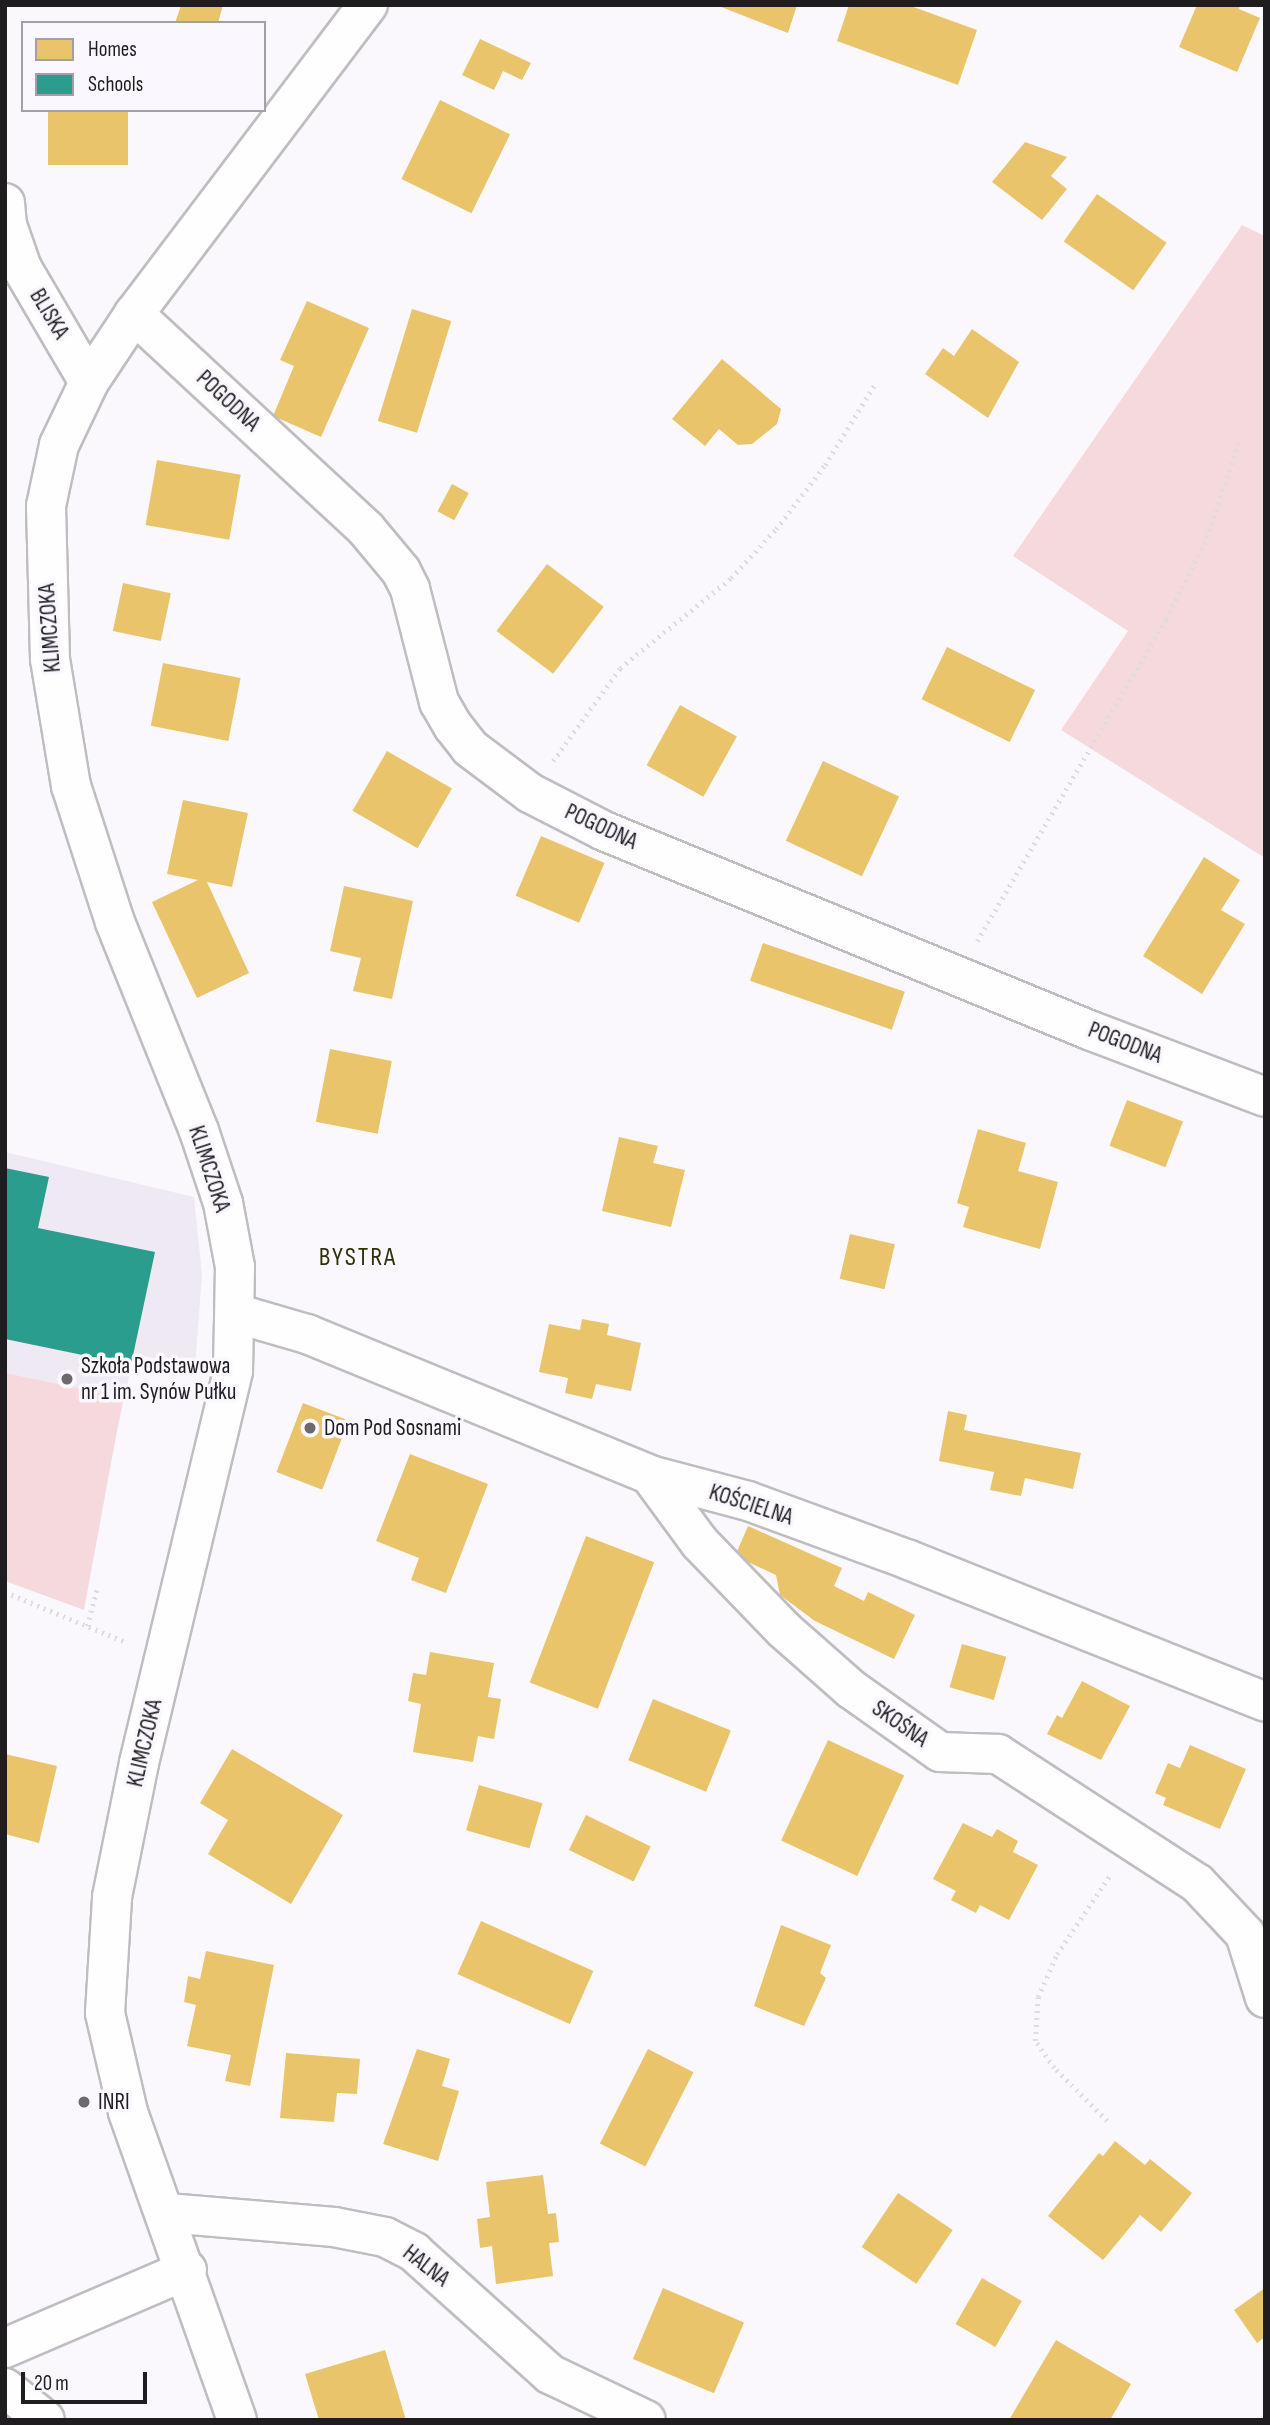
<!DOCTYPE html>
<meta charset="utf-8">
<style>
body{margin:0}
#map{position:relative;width:1270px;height:2425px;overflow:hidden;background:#fbf8fd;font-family:"Sofia Sans Condensed",sans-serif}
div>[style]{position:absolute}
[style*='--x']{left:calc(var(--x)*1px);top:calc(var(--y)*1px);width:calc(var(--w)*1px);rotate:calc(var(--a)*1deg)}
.built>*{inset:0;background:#eee9f2}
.green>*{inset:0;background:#f6d9dc}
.homes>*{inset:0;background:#e9c46a;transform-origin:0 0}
.schools>*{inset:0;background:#2a9d8f}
.path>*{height:4.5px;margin-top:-2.25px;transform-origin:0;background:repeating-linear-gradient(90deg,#ddddde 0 2px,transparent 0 7px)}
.roads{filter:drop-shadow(2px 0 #bfbdc0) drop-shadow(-2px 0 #bfbdc0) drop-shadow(0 2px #bfbdc0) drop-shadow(0 -2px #bfbdc0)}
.minor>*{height:38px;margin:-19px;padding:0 19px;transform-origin:19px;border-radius:19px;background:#fefeff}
.dots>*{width:19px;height:19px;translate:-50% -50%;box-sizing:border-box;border:4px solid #fbf7fe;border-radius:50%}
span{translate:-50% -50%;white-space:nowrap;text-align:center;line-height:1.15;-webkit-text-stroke:7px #fbf7fe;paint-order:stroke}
.street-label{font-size:23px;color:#1f1d20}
.poi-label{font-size:23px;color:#1f1d20}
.left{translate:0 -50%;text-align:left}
.quarter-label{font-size:26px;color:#2f3209;letter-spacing:2px}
.frame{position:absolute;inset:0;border:7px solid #1f1d20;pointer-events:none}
.legend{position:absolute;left:21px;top:21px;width:245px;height:91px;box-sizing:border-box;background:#fbf7fe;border:2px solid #a3a0a5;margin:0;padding:9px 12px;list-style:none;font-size:21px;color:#1f1d20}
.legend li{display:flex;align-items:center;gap:14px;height:35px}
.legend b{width:35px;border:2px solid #a3a0a5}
.scale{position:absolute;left:21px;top:2372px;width:126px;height:32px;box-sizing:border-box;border:4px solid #1f1d20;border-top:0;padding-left:9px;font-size:21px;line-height:24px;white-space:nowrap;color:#1f1d20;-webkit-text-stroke:5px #fbf7fe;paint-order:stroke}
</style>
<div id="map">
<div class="built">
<div style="clip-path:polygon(5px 1152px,194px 1197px,202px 1275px,195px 1367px,134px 1354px,102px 1501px,5px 1575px)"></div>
</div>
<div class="green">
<div style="clip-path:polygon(1242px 225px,1265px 236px,1265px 858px,1061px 730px,1128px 631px,1013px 556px)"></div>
<div style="clip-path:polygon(5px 1373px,123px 1398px,84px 1610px,5px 1581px)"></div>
</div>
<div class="homes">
<div style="clip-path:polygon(181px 5px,223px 5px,218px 23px,175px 23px)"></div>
<div style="clip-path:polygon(716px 5px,797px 5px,788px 33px)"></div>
<div style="clip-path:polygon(849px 5px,908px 5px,977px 30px,958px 85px,837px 41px)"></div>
<div style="clip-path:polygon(1197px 5px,1240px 5px,1239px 9px,1260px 18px,1237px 72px,1179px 47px)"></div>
<div style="clip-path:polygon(480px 39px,531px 63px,522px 80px,503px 71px,494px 90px,462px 75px)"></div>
<div style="left:440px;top:100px;width:78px;height:88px;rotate:26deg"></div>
<div style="left:48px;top:110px;width:80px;height:55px"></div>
<div style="clip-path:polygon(1025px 142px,1067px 157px,1051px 176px,1067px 189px,1042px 220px,992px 182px)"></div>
<div style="left:1097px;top:194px;width:85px;height:58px;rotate:35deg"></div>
<div style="clip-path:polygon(307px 301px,369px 328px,321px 437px,273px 416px,294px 366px,280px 360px)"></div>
<div style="left:412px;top:309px;width:41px;height:117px;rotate:17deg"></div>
<div style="clip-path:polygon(972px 329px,1019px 362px,988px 418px,925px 374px,943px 348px,954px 356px)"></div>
<div style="clip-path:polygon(722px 359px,781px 409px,777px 424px,752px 444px,738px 445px,719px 429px,705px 446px,672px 419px)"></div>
<div style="left:157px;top:460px;width:85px;height:66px;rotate:10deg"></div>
<div style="left:452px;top:484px;width:19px;height:31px;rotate:28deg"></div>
<div style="left:547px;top:564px;width:71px;height:84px;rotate:37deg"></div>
<div style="left:123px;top:583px;width:49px;height:49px;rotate:12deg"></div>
<div style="left:947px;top:647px;width:98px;height:58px;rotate:26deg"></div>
<div style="left:163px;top:663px;width:79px;height:64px;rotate:11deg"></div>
<div style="left:680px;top:705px;width:65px;height:69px;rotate:29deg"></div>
<div style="left:387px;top:751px;width:75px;height:69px;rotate:30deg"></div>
<div style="left:823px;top:761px;width:84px;height:88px;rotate:25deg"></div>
<div style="clip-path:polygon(183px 800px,248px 813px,232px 887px,207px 882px,249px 973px,197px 998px,152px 902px,198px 880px,167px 874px)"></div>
<div style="left:541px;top:836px;width:69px;height:65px;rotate:23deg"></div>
<div style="clip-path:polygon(1204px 857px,1240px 880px,1221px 910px,1245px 924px,1202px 994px,1143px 956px)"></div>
<div style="clip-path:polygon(344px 886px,413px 901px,392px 999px,353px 991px,361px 958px,330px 951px)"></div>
<div style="left:763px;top:943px;width:150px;height:40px;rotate:19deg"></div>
<div style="left:330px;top:1049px;width:63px;height:74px;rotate:11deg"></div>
<div style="left:1127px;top:1100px;width:60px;height:49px;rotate:21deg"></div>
<div style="clip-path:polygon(978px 1129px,1026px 1143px,1018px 1171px,1058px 1182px,1040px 1249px,963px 1227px,969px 1207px,957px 1203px)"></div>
<div style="clip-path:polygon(619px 1137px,658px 1146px,653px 1163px,685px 1170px,671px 1227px,602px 1211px)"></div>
<div style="left:850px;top:1234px;width:46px;height:46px;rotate:13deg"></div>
<div style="clip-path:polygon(582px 1319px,609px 1324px,607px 1335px,641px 1343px,631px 1391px,596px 1384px,592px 1399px,565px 1393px,568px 1378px,539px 1372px,549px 1324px,580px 1330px)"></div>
<div style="left:303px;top:1403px;width:49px;height:74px;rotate:21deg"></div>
<div style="clip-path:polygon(948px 1411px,967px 1415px,964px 1430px,1081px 1453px,1073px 1489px,1025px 1478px,1021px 1496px,990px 1490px,994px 1472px,939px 1461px)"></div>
<div style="clip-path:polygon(410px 1454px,488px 1484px,446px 1593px,411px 1580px,419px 1558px,376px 1541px)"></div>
<div style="clip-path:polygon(748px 1526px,842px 1568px,834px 1586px,864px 1601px,868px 1592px,915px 1615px,894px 1659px,815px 1621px,780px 1595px,776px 1575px,735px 1556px)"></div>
<div style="left:586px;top:1536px;width:73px;height:157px;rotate:21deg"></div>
<div style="left:962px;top:1644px;width:46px;height:45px;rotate:16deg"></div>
<div style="clip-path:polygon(430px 1652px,494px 1663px,488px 1697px,501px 1699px,494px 1739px,478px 1736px,473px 1762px,413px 1752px,421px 1704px,408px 1701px,413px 1673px,426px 1675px)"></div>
<div style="clip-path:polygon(1082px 1681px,1130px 1706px,1101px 1760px,1047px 1734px,1057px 1715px,1062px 1718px)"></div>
<div style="left:653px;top:1699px;width:84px;height:66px;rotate:22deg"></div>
<div style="left:828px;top:1740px;width:84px;height:111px;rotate:25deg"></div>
<div style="clip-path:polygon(1190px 1745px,1246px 1769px,1220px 1829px,1163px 1805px,1166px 1798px,1155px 1793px,1168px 1763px,1180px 1768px)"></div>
<div style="clip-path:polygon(232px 1749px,343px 1815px,291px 1904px,208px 1854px,228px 1820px,200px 1803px)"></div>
<div style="clip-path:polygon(5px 1754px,57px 1766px,39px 1843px,5px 1834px)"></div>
<div style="left:479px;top:1785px;width:66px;height:47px;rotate:16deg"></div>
<div style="left:586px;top:1815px;width:72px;height:39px;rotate:26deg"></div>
<div style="clip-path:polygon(963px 1823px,992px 1837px,997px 1829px,1018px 1841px,1013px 1852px,1038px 1865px,1009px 1920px,980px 1905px,976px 1913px,951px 1900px,956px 1891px,933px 1879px)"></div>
<div style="left:481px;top:1921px;width:123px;height:58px;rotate:24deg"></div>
<div style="clip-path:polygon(781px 1925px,831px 1945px,820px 1973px,826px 1978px,804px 2026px,754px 2006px)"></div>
<div style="clip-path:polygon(206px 1951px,274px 1965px,250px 2086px,225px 2081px,231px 2055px,187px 2046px,196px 2005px,184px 2002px,188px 1976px,200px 1979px)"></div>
<div style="clip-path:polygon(417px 2049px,450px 2059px,442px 2086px,459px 2091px,438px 2161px,383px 2144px)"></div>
<div style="left:648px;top:2049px;width:51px;height:106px;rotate:27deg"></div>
<div style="clip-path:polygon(286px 2053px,360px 2059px,357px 2094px,337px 2093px,334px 2122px,280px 2118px)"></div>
<div style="clip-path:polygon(1115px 2141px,1145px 2165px,1150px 2159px,1192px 2193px,1161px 2232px,1140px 2215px,1103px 2260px,1048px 2216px,1099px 2153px,1103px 2156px)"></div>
<div style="clip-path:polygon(543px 2175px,548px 2214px,556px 2213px,559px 2242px,549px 2243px,553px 2276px,496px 2284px,492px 2246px,480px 2248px,477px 2219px,490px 2217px,486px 2182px)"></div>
<div style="left:898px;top:2193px;width:66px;height:65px;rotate:34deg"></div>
<div style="left:982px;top:2278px;width:46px;height:53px;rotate:30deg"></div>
<div style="left:663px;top:2288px;width:88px;height:77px;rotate:23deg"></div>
<div style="clip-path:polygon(1265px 2288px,1265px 2337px,1257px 2343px,1234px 2310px)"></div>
<div style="clip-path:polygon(1056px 2340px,1131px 2384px,1110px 2420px,1009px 2420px)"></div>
<div style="clip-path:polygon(385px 2350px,406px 2420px,319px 2420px,305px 2374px)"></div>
</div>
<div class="schools">
<div style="clip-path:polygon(5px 1168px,49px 1177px,38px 1228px,155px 1252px,131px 1365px,5px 1339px)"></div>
</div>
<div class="path">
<div style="--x:553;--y:761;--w:115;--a:-54.2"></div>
<div style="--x:620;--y:668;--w:143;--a:-39"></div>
<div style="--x:731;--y:578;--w:67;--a:-47.4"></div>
<div style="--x:776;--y:529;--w:81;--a:-52.6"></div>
<div style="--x:825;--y:465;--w:95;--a:-58.3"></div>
<div style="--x:977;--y:941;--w:373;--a:-59.6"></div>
<div style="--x:1166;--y:619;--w:84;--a:-63.1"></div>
<div style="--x:1204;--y:544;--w:108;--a:-71.1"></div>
<div style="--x:5;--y:1592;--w:133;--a:22.5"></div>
<div style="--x:87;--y:1626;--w:39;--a:-75"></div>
<div style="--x:1107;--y:2121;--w:75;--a:-135"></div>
<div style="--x:1054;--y:2068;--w:33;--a:-125"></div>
<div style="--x:1035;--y:2041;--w:44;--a:-86.1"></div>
<div style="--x:1038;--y:1997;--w:47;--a:-66.2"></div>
<div style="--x:1057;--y:1954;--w:97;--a:-56"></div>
</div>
<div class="roads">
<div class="minor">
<div style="--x:5;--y:203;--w:22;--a:85"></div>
<div style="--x:7;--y:225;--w:46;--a:70.8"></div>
<div style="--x:22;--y:268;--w:132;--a:59.6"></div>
<div style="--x:134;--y:314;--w:316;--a:42.8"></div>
<div style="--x:366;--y:529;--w:55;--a:50.2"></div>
<div style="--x:401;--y:571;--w:20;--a:63"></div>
<div style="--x:410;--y:589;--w:117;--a:75.6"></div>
<div style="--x:439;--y:702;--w:28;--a:60"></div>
<div style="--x:453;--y:726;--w:28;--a:52"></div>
<div style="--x:470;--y:748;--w:75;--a:36.9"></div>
<div style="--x:530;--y:793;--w:83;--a:27.2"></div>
<div style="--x:604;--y:831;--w:524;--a:22.31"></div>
<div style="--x:1089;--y:1030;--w:188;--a:20.8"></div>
<div style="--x:235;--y:1313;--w:75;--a:16.3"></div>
<div style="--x:307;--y:1334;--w:371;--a:22.3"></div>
<div style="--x:650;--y:1475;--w:101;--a:14.9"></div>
<div style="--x:748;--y:1501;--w:171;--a:20.1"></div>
<div style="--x:909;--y:1560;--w:383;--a:21.7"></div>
<div style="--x:650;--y:1475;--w:84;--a:53.7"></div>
<div style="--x:700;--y:1543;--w:120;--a:46"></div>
<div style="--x:783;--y:1629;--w:91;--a:41.4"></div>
<div style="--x:851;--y:1689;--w:109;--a:35.3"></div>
<div style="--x:940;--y:1752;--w:58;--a:2"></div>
<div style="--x:998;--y:1754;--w:237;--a:33"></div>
<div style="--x:1197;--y:1883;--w:70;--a:46.7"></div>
<div style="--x:1245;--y:1934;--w:67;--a:72.6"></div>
<div style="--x:167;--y:2213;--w:168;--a:4.8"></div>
<div style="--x:334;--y:2227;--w:52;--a:11.1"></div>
<div style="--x:385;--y:2237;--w:33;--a:27"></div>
<div style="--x:414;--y:2252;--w:183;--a:41.9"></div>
<div style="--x:550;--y:2374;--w:106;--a:25.6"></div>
<div style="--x:5;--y:2348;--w:198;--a:-23.2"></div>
<div style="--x:5;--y:2388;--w:51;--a:38.7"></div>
<div style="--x:237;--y:2420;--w:327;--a:-109.5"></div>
<div style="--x:128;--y:2112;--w:102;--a:-103.1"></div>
<div style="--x:105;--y:2013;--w:116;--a:-86.5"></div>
<div style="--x:112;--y:1897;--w:137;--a:-78.6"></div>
<div style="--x:139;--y:1763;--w:403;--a:-76.5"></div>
<div style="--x:233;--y:1371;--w:104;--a:-88.9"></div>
<div style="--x:235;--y:1267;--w:65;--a:-100.6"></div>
<div style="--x:223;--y:1203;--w:76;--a:-108.4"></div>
<div style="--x:199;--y:1131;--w:225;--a:-111.9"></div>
<div style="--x:115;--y:922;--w:143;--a:-107.9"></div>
<div style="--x:71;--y:786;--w:129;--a:-99.4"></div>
<div style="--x:50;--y:659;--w:153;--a:-91.5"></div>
<div style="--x:46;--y:506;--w:62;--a:-78"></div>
<div style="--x:59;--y:445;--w:70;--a:-64.5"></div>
<div style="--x:89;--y:382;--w:82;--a:-56.5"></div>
<div style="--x:134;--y:314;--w:388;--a:-52.9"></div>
</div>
</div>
<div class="dots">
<div style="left:67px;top:1379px;background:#6c6a6d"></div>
<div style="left:310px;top:1428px;background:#6c6a6d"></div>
<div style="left:84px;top:2102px;background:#6c6a6d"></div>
</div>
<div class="street-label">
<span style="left:49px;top:314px;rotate:59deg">BLISKA</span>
<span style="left:228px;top:401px;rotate:43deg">POGODNA</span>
<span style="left:50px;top:628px;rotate:-94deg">KLIMCZOKA</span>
<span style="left:601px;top:827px;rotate:25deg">POGODNA</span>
<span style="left:1125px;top:1043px;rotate:21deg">POGODNA</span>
<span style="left:209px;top:1169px;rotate:72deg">KLIMCZOKA</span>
<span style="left:751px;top:1505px;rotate:18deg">KOŚCIELNA</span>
<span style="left:900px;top:1724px;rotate:35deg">SKOŚNA</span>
<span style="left:145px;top:1743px;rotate:-77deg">KLIMCZOKA</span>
<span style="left:426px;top:2266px;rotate:38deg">HALNA</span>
</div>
<div class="poi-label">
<span class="left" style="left:81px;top:1379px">Szkoła Podstawowa<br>nr 1 im. Synów Pułku</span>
<span class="left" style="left:324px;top:1428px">Dom Pod Sosnami</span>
<span class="left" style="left:98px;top:2102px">INRI</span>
</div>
<div class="quarter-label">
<span style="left:358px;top:1258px">BYSTRA</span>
</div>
<div class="frame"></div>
<ul class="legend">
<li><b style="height:19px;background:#e9c46a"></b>Homes</li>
<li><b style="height:19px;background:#2a9d8f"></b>Schools</li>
</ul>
<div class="scale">20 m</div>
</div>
